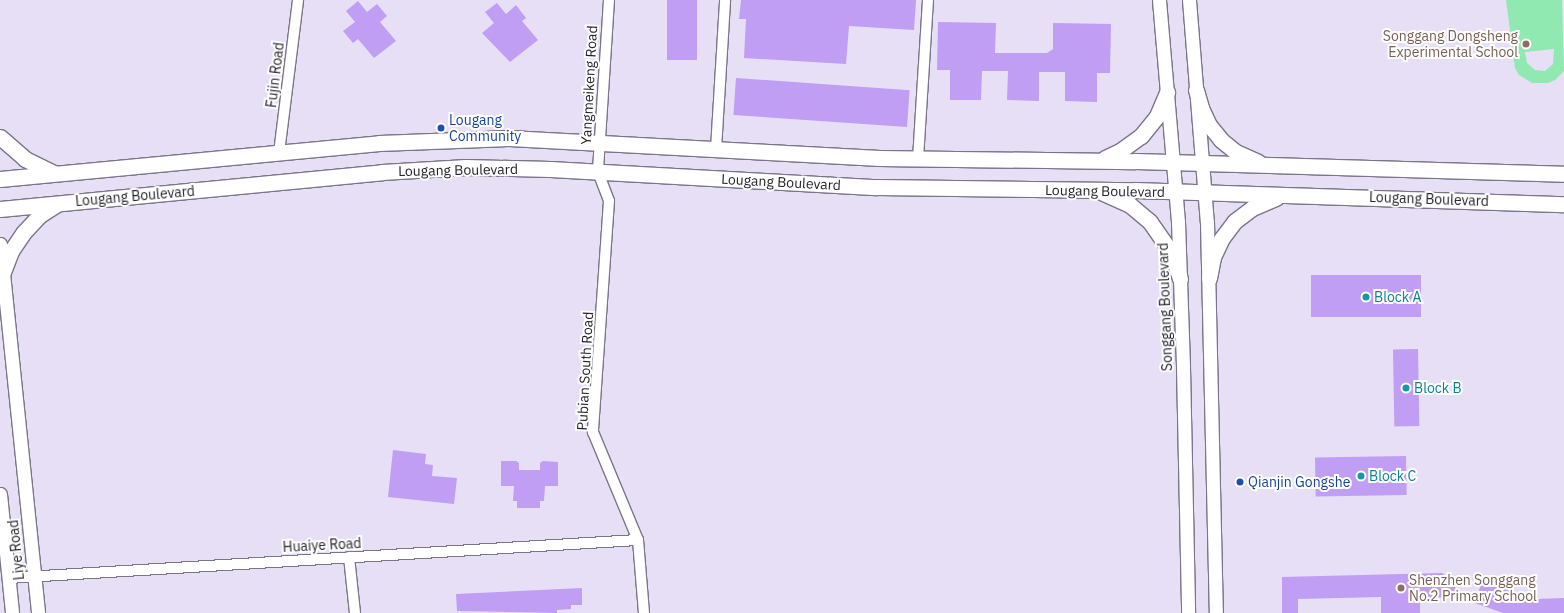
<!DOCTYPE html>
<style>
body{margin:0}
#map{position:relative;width:1564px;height:613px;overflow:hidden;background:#e7dff6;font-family:"IBM Plex Sans",sans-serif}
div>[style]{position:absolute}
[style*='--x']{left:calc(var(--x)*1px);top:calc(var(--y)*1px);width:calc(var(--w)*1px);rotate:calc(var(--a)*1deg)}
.green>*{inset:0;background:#91e9b2}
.building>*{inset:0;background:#bf9ef4;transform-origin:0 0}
.roads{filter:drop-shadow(1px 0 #7b7589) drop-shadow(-1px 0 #7b7589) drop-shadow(0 1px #7b7589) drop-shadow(0 -1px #7b7589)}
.street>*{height:10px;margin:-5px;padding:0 5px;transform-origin:5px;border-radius:5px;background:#fff}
.secondary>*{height:13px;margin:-6.5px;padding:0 6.5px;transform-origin:6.5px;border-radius:6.5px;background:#fff}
.primary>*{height:15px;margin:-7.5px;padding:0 7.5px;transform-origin:7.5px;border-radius:7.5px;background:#fff}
.dots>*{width:11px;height:11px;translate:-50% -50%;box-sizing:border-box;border:2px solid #fff;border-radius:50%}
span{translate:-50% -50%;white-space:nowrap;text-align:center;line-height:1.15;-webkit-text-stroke:4px #fff;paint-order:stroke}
.education-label{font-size:14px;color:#785e54}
.right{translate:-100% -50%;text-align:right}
.left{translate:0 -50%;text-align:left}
.street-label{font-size:14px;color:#25222b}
.transit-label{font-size:14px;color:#164399}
.culture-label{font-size:14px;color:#0d838f}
</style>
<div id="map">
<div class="green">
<div style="clip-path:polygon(evenodd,1506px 0,1562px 0,1564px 71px,1555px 80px,1548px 83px,1532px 83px,1519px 75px,1515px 68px,1506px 0,1554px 49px,1553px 64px,1545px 71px,1535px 70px,1527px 63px,1525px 52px,1554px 49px)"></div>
</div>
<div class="building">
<div style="left:667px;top:0;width:30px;height:60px"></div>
<div style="clip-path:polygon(741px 0,916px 0,914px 30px,849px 26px,846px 64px,744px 58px,746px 19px,739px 19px)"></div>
<div style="clip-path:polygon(358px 1px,367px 12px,377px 4px,387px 16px,380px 22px,396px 41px,374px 58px,358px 39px,353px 43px,343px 31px,355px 22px,346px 11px)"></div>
<div style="clip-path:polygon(497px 3px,506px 14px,516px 5px,526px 18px,522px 21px,538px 40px,510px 62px,482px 33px,494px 23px,485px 12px)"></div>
<div style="clip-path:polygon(938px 22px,996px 23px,995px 53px,1047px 53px,1053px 49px,1053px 23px,1111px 24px,1110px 73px,1097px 73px,1097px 102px,1065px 101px,1065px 72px,1039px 72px,1039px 101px,1007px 100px,1008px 71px,982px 71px,981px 100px,950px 100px,950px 70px,937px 70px)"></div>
<div style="left:736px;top:78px;width:174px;height:37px;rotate:4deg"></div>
<div style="left:1421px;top:275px;width:42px;height:110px;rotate:90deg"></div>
<div style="left:1418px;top:349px;width:77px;height:25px;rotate:89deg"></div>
<div style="clip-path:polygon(393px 450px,426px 454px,425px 464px,433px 465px,432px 476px,457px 478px,454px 504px,388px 497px)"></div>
<div style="left:1406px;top:456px;width:39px;height:91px;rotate:89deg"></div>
<div style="clip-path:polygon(501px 461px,516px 461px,519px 463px,519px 470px,540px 470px,540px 463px,543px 461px,558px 462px,558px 486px,545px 486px,544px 501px,540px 501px,540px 508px,517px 508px,517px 501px,513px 501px,514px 486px,501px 486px)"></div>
<div style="clip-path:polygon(1442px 573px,1455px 582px,1456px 597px,1420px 598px,1420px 613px,1381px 613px,1381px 597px,1298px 599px,1298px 613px,1282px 613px,1282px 577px)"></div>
<div style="clip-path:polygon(1482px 581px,1536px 599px,1564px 598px,1564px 613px,1503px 613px,1475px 603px)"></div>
<div style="clip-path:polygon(582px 588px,582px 605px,571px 605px,571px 609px,557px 610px,557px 613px,457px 611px,456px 594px)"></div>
</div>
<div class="roads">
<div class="street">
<div style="--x:609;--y:0;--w:172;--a:93.7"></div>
<div style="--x:598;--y:172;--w:31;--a:69"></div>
<div style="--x:609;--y:201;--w:232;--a:94"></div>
<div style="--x:593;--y:432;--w:117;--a:67.4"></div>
<div style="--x:638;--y:540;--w:73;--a:85.3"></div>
<div style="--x:716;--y:149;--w:149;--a:-86.5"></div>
<div style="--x:279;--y:153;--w:154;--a:-82.9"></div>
<div style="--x:918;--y:159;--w:159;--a:-86.4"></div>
<div style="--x:349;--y:557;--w:56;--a:83.9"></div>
<div style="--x:9;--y:578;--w:630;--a:-3.46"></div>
</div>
<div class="secondary">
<div style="--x:1159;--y:0;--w:223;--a:85.1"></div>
<div style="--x:1178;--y:222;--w:145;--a:88"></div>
<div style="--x:1183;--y:367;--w:246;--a:88.8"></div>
<div style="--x:1189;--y:0;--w:223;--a:85.4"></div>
<div style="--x:1207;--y:222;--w:391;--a:88.7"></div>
<div style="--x:0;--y:244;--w:371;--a:84.1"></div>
<div style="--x:0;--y:494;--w:120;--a:84.2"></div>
</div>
<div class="primary">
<div style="--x:1196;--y:90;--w:19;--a:74"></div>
<div style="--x:1201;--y:108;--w:19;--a:65"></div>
<div style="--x:1209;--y:125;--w:19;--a:51"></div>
<div style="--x:1221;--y:140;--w:19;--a:39"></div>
<div style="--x:1236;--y:152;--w:24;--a:24"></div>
<div style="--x:0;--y:137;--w:33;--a:41"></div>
<div style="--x:25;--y:159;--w:32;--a:26"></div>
<div style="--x:1105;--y:158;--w:17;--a:-25"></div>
<div style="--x:1120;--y:151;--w:26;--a:-36"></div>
<div style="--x:1141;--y:136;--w:26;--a:-51"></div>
<div style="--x:1157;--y:116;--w:26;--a:-67"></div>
<div style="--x:0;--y:179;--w:381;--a:-5.4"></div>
<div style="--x:379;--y:143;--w:130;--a:-2.2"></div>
<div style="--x:509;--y:138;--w:371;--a:3.1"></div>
<div style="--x:879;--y:158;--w:256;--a:0.7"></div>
<div style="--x:1135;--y:161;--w:429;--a:1.7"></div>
<div style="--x:1103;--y:193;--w:30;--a:24"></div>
<div style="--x:1130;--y:205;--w:26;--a:40"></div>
<div style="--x:1150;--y:222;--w:39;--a:55"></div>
<div style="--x:1172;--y:254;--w:26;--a:72"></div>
<div style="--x:0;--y:209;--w:384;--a:-5.5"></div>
<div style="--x:382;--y:172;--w:84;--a:-3.4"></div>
<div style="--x:466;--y:167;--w:84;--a:1.4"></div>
<div style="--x:550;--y:169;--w:327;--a:3.2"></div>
<div style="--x:877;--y:187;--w:258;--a:0.7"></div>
<div style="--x:1135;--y:190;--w:429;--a:1.9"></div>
<div style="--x:3;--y:272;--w:22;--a:-69"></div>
<div style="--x:11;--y:251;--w:23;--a:-56"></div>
<div style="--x:24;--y:232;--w:23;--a:-47"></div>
<div style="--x:40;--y:215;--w:20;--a:-33"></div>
<div style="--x:1209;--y:278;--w:21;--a:-79"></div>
<div style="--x:1213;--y:257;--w:21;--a:-65"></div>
<div style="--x:1222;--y:238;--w:21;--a:-53"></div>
<div style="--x:1235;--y:221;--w:21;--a:-37"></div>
<div style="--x:1252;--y:208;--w:26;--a:-23"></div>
</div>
</div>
<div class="dots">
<div style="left:1526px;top:44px;background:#8d6e63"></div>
<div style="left:441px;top:128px;background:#1a4fb4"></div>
<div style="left:1366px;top:297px;background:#0f9aa8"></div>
<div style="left:1406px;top:388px;background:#0f9aa8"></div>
<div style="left:1361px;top:476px;background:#0f9aa8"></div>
<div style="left:1240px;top:482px;background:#1a4fb4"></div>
<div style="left:1401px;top:588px;background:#8d6e63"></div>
</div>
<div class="education-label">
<span class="right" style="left:1518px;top:44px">Songgang Dongsheng<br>Experimental School</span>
<span class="left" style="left:1409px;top:588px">Shenzhen Songgang<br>No.2 Primary School</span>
</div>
<div class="street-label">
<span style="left:275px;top:75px;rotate:-83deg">Fujin Road</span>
<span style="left:589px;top:85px;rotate:-87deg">Yangmeikeng Road</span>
<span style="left:458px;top:170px;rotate:-1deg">Lougang Boulevard</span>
<span style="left:781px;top:182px;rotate:3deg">Lougang Boulevard</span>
<span style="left:1105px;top:191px;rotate:1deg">Lougang Boulevard</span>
<span style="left:135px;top:196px;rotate:-5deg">Lougang Boulevard</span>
<span style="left:1429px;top:199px;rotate:2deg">Lougang Boulevard</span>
<span style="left:1165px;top:307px;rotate:-92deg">Songgang Boulevard</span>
<span style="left:585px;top:371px;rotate:-87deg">Pubian South Road</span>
<span style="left:322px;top:545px;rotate:-3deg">Huaiye Road</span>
<span style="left:16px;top:550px;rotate:-96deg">Liye Road</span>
</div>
<div class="transit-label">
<span class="left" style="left:449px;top:128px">Lougang<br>Community</span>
<span class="left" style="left:1248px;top:482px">Qianjin Gongshe</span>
</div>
<div class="culture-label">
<span class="left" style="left:1374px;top:297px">Block A</span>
<span class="left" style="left:1414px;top:388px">Block B</span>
<span class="left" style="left:1369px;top:476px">Block C</span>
</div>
</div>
